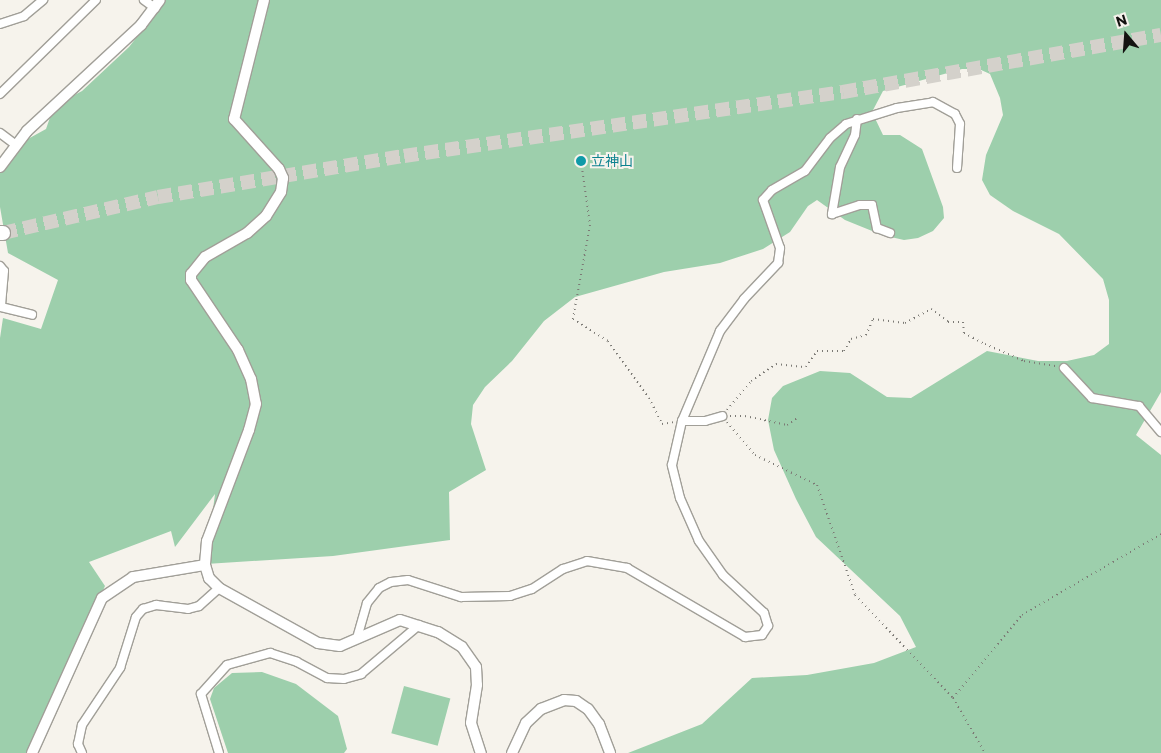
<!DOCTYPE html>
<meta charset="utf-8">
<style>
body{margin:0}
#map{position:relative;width:1161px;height:753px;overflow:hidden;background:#f6f3ec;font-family:Commissioner,"Noto Sans JP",sans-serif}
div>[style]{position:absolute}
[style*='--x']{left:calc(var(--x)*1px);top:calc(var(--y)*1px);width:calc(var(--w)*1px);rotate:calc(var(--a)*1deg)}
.green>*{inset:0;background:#9dcfac;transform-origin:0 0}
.trunk-tunnel>*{height:14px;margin-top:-7px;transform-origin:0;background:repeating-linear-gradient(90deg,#d4d1cb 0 14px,transparent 0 21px)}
.path>*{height:2px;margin-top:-1px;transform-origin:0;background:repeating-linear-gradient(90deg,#7c7a75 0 1px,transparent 0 5px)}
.roads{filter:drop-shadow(1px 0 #a19f98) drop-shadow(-1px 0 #a19f98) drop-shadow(0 1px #a19f98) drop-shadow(0 -1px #a19f98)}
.minor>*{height:8px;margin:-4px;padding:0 4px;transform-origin:4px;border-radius:4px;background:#fff}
.tertiary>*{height:10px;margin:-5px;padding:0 5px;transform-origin:5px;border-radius:5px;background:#fff}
.trunk>*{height:14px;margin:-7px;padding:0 7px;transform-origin:7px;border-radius:7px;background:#fff}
.dots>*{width:14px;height:14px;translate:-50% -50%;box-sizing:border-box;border:2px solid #f6f3ec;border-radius:50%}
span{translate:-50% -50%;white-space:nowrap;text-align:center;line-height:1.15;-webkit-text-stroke:4px #f6f3ec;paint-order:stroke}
.culture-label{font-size:14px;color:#0d838f}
.left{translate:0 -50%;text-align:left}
.north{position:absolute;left:1101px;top:10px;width:50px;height:50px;-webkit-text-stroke:4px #f6f3ec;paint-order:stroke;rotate:342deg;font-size:14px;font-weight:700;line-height:20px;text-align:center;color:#141311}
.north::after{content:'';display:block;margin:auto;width:18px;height:22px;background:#141311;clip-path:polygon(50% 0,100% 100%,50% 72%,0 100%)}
</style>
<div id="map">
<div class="green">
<div style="clip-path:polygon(166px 0,1161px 0,1161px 392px,1136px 435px,1161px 455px,1161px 753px,628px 753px,702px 724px,752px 678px,807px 675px,874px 663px,916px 647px,900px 616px,816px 537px,796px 499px,774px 450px,768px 420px,772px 398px,783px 386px,820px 371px,850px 373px,887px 397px,911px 398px,987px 351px,1038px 361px,1067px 361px,1094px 355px,1109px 344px,1109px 300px,1103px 279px,1059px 234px,1013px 211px,990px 195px,982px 180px,986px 155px,1003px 115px,1000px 98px,990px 74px,979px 69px,962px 69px,883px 91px,872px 112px,883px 135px,900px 135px,922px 149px,943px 207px,944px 218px,933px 231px,918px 238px,904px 240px,882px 235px,845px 220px,817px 200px,808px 206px,790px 232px,763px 249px,720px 263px,664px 272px,575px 297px,544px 321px,512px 361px,485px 387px,473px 405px,471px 424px,486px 470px,449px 492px,450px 540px,333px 556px,206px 564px,215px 494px,175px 547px,171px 531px,89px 562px,105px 586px,28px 753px,0 753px,0 338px,3px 318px,41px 329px,58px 280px,8px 253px,0 207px,0 171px,17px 145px,46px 129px,54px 106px,82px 91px,129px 47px)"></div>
<div style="clip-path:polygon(262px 672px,296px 684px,338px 716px,347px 749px,344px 753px,228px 753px,210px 699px,214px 688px,232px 673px)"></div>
<div style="left:404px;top:686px;width:48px;height:49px;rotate:15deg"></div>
</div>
<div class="trunk-tunnel">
<div style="--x:3;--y:233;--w:159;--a:-13.1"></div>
<div style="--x:158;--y:197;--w:249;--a:-9.5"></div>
<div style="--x:404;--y:156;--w:444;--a:-8.3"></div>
<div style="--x:843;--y:92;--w:323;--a:-10.2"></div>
</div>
<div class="path">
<div style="--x:581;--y:161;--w:65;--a:82"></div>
<div style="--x:590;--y:225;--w:96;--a:100.3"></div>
<div style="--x:573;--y:319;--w:41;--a:32.2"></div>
<div style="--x:608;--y:341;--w:70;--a:54.3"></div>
<div style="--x:649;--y:398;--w:29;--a:63"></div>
<div style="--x:662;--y:424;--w:12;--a:-9"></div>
<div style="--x:727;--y:410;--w:38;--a:-50"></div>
<div style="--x:751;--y:381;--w:30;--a:-34"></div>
<div style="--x:776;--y:364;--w:30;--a:6"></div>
<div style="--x:806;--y:367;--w:19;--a:-55"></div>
<div style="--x:817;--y:351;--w:27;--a:0"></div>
<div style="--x:844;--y:351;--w:14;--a:-60"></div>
<div style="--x:851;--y:339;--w:16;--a:-15"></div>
<div style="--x:866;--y:335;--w:17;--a:-66"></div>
<div style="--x:873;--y:319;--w:32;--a:7"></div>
<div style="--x:905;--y:323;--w:30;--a:-28"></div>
<div style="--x:931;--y:309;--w:21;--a:37"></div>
<div style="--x:948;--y:322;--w:15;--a:0"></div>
<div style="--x:963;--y:322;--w:11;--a:85"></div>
<div style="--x:964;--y:333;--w:24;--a:28"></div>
<div style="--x:985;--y:344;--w:43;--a:23.6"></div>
<div style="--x:1024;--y:361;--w:33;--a:9"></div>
<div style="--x:730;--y:416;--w:15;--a:0"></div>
<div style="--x:745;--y:416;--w:43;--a:12.1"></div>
<div style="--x:787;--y:425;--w:12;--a:-35"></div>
<div style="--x:727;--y:422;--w:43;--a:49.7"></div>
<div style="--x:755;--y:455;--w:69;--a:25.8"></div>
<div style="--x:817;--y:485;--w:116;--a:70.9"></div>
<div style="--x:855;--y:595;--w:142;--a:46.4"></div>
<div style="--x:953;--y:698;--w:64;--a:59.8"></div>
<div style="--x:953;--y:698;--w:108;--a:-50.3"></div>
<div style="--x:1022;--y:615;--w:161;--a:-30.2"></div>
</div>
<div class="roads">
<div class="minor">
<div style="--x:144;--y:0;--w:14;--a:36"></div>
<div style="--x:0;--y:24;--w:25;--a:-18"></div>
<div style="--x:24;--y:16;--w:25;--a:-40"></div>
<div style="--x:0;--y:94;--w:134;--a:-44.4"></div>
<div style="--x:857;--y:119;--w:16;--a:97"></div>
<div style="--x:855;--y:135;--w:35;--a:115"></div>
<div style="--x:840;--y:167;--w:48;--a:99.7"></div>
<div style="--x:832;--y:214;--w:29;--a:-18"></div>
<div style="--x:860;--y:205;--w:12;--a:0"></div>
<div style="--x:872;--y:205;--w:24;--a:78"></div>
<div style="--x:877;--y:228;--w:14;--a:21"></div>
<div style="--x:0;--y:133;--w:20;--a:37"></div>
<div style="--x:0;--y:266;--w:6;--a:51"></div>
<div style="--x:4;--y:271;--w:36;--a:95"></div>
<div style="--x:1;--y:307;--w:32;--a:14"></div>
<div style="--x:1064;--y:368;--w:41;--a:47"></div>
<div style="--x:1092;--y:398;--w:48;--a:9.7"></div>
<div style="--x:1139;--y:406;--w:34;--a:50"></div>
<div style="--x:682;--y:421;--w:23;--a:0"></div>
<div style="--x:705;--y:421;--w:18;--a:-16"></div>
<div style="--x:357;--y:638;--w:36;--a:-74"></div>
<div style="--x:367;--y:603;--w:19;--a:-51"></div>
<div style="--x:379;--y:588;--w:13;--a:-27"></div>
<div style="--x:391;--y:582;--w:17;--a:-7"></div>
<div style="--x:408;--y:580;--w:56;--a:17.8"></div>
<div style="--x:461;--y:597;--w:49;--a:-1.2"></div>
<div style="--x:510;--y:596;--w:23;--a:-18"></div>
<div style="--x:532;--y:589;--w:37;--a:-33"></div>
<div style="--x:563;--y:569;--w:25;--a:-18"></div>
<div style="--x:587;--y:561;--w:41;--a:9.9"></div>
<div style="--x:627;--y:568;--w:137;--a:30.3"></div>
<div style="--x:745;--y:637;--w:17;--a:-7"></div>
<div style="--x:762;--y:635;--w:11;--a:-56"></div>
<div style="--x:768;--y:626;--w:14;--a:-107"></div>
<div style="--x:764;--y:613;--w:56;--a:-137.2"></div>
<div style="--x:723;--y:575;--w:42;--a:-125.2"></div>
<div style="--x:699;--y:541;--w:47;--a:-113.8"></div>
<div style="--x:680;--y:498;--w:34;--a:-104"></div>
<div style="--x:672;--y:465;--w:45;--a:-77.2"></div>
<div style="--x:682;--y:421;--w:98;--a:-67.1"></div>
<div style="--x:720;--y:331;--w:40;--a:-53"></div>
<div style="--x:744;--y:299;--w:50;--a:-46.6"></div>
<div style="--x:778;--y:263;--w:15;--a:-82"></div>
<div style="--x:780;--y:248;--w:51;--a:-109.5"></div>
<div style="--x:763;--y:200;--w:13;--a:-48"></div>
<div style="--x:772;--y:190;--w:38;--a:-30"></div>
<div style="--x:805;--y:171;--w:41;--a:-52.9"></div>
<div style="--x:830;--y:138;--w:21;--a:-41"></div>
<div style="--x:846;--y:124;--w:53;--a:-17.4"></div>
<div style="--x:897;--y:108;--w:36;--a:-9"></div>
<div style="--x:933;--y:102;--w:25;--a:29"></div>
<div style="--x:955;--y:114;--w:11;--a:63"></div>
<div style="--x:960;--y:124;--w:44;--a:93.9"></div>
<div style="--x:82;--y:753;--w:10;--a:-114"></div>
<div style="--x:78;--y:744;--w:19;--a:-78"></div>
<div style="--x:82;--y:725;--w:69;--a:-56.3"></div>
<div style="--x:120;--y:668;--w:53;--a:-72.6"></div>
<div style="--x:136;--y:617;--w:11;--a:-49"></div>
<div style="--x:143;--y:609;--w:14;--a:-17"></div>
<div style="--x:156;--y:605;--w:32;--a:7"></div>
<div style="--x:188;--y:609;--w:11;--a:-15"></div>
<div style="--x:199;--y:606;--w:27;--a:-42"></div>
<div style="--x:219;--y:753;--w:62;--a:-107"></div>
<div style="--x:201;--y:694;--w:39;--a:-48"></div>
<div style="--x:227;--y:665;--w:45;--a:-15.6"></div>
<div style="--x:270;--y:653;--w:28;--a:18"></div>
<div style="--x:297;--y:662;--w:34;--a:28"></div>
<div style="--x:327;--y:678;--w:17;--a:3"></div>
<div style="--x:344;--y:679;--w:18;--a:-16"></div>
<div style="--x:361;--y:674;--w:76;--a:-40.2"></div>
</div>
<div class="tertiary">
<div style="--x:264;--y:0;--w:123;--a:104.1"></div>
<div style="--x:234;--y:119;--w:67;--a:48"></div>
<div style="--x:279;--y:169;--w:10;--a:66"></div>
<div style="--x:283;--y:178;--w:14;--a:98"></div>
<div style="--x:281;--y:192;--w:28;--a:122"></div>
<div style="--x:266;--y:216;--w:25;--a:138"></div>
<div style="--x:247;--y:233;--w:48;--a:150.3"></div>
<div style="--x:205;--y:257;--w:22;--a:129"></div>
<div style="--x:191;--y:274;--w:6;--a:90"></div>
<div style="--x:191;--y:280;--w:84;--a:56.1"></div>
<div style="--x:238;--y:350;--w:32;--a:66"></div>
<div style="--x:251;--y:379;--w:25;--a:79"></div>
<div style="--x:256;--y:404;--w:27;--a:105"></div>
<div style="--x:249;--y:430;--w:119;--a:110.7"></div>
<div style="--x:207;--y:541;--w:24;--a:95"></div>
<div style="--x:205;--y:565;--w:14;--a:73"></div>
<div style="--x:209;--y:578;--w:14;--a:45"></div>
<div style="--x:219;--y:588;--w:113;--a:29.1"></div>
<div style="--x:318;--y:643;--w:22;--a:8"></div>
<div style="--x:340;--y:646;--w:65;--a:-23.4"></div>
<div style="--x:400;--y:620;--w:40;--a:18"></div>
<div style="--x:438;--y:632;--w:28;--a:32"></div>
<div style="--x:462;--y:647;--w:24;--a:55"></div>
<div style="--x:476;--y:667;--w:18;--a:87"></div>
<div style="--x:477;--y:685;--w:38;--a:99"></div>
<div style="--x:471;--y:723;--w:32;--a:72"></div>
<div style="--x:0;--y:167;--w:45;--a:-53.1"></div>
<div style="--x:27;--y:131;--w:156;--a:-42.9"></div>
<div style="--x:141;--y:25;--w:31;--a:-53"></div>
<div style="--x:32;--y:753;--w:170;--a:-65.7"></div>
<div style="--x:102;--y:598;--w:37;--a:-34"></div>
<div style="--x:133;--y:577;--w:73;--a:-9.5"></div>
<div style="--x:512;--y:753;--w:33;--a:-65"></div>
<div style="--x:526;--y:723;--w:21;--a:-43"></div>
<div style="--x:541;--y:709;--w:25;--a:-21"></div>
<div style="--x:564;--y:700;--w:12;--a:5"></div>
<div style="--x:576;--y:701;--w:14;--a:34"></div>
<div style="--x:588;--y:709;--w:19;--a:54"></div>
<div style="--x:599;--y:724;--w:31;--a:69"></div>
</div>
<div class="trunk">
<div style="--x:0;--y:233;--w:3;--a:0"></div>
</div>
</div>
<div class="dots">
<div style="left:581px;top:161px;background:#0f9aa8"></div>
</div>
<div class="culture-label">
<span class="left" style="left:591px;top:161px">立神山</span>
</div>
<div class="north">N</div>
</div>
